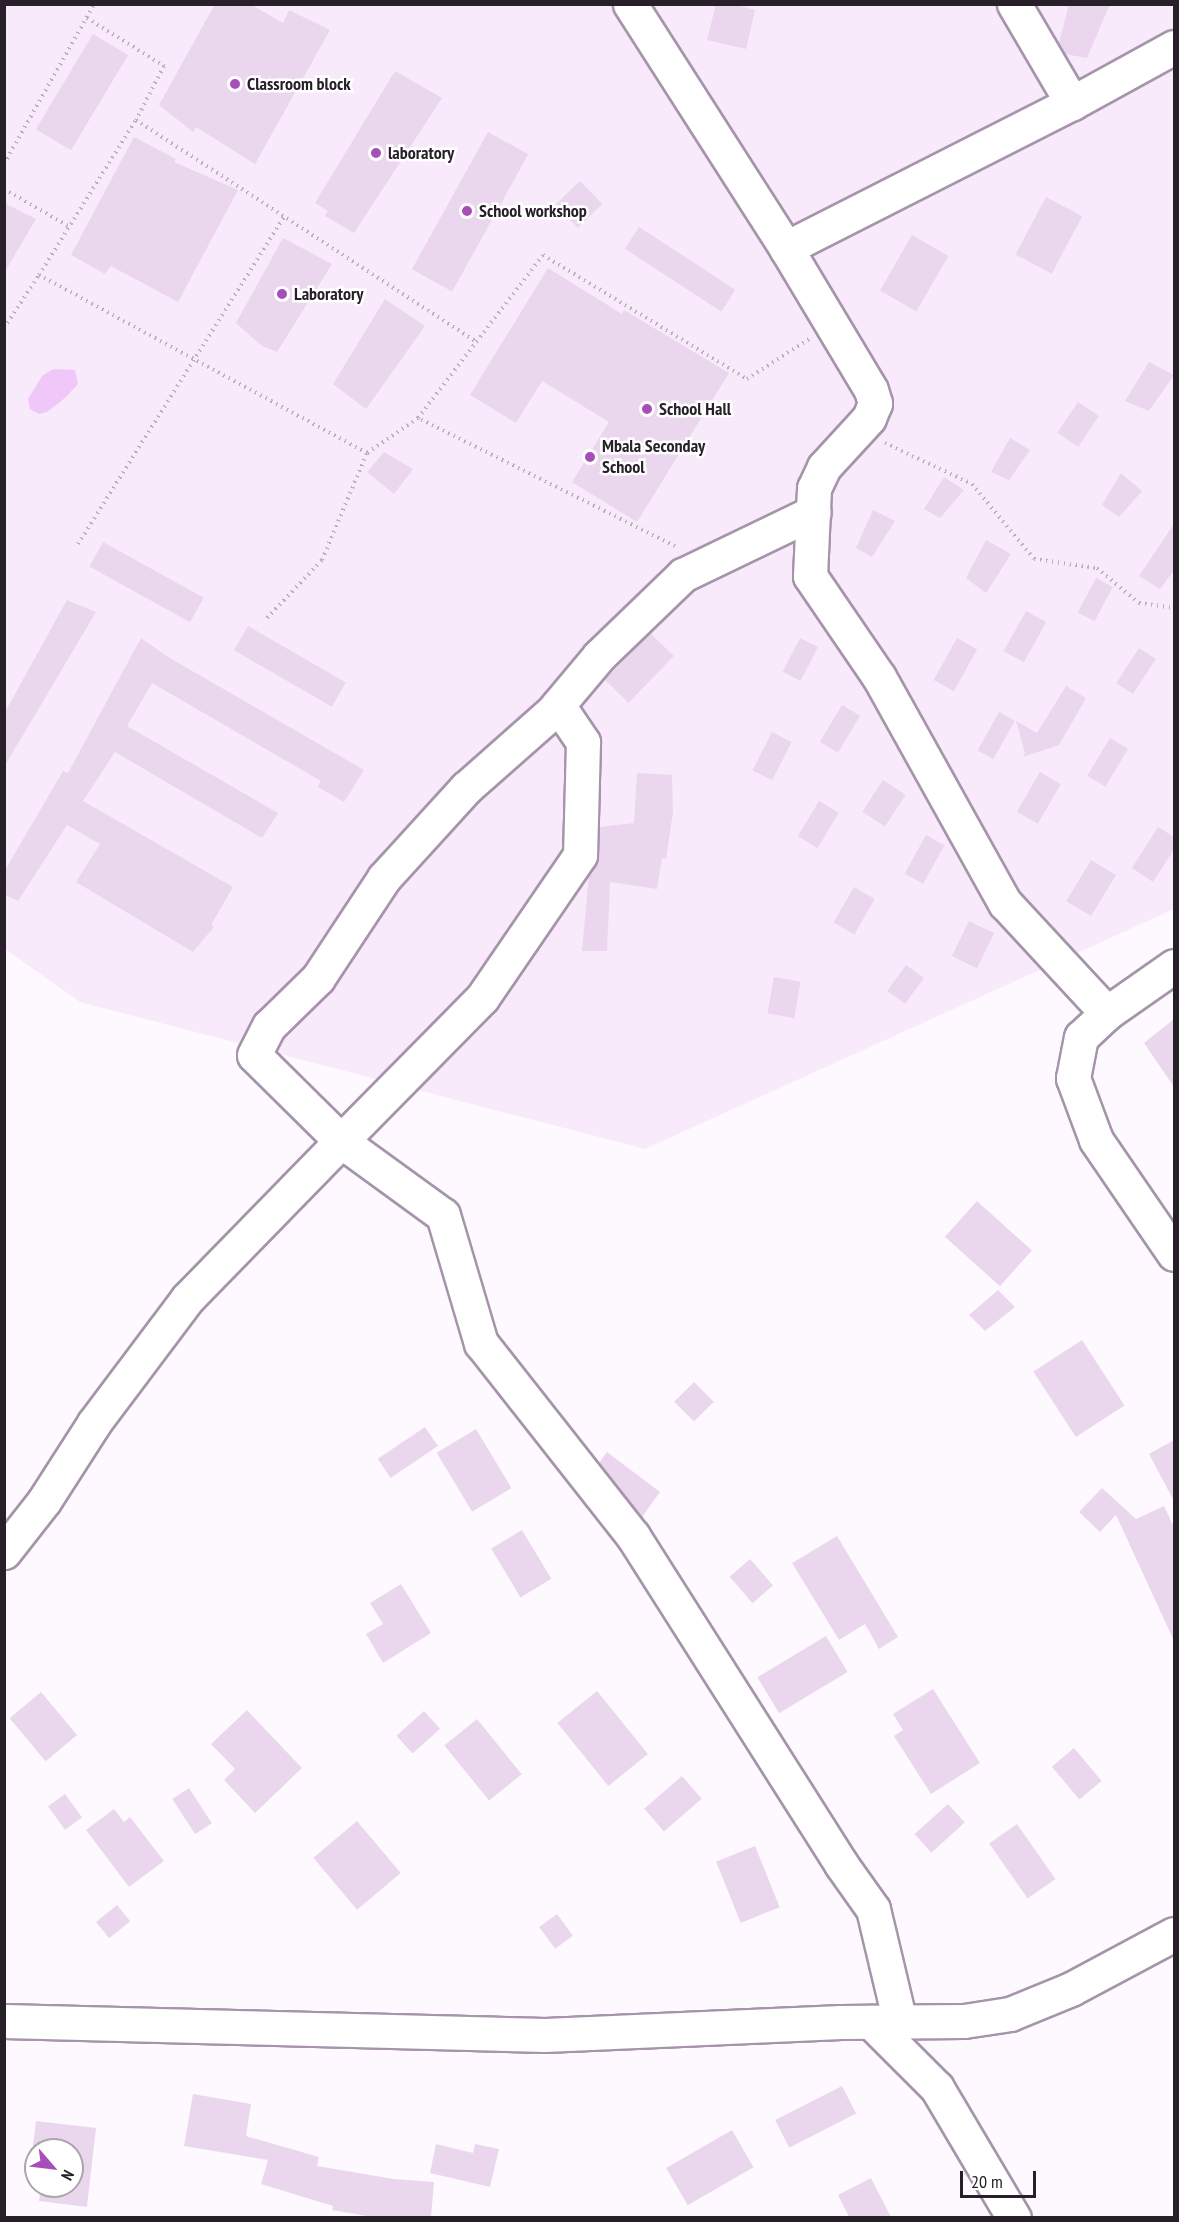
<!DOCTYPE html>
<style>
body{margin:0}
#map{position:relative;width:1179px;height:2222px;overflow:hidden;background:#fdf9fe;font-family:"PT Sans Narrow",sans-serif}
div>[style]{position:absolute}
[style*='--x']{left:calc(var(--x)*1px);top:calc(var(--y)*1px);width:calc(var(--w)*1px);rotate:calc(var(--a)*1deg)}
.built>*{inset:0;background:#f8e9fb}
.green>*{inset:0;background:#f0c7f9}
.building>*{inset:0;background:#ead7ee;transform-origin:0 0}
.path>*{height:4px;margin-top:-2px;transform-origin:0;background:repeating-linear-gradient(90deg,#b7b2b8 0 1.5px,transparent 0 6px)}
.roads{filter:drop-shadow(2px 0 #a694aa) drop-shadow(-2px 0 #a694aa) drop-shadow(0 2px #a694aa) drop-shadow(0 -2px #a694aa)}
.minor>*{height:33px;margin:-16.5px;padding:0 16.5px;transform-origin:16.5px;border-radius:16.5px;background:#fff}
.dots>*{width:16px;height:16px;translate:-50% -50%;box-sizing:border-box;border:3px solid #fff;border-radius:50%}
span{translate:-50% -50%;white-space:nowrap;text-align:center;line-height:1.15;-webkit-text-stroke:5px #fff;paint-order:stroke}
.poi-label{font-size:18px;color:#272029;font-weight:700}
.left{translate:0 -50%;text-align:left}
.frame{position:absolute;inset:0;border:6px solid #272029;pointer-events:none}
.north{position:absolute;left:24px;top:2138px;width:60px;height:60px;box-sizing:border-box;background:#fff;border:2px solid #a9a6a9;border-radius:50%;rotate:118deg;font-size:16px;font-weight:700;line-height:24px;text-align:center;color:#272029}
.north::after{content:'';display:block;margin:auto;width:21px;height:27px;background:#a74eba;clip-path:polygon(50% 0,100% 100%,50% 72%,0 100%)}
.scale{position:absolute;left:960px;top:2171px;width:76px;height:27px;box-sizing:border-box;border:3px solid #272029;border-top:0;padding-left:8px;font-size:18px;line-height:21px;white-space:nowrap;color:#272029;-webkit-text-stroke:4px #fff;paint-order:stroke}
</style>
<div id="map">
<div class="built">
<div style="clip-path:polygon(5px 5px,1174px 5px,1174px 909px,645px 1149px,80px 1002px,5px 949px)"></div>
</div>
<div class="green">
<div style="clip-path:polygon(53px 369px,75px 370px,78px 384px,65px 398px,47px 412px,39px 414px,30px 409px,28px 399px,42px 376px)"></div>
</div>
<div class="building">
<div style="clip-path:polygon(215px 4px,250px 4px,283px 23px,289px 10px,330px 30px,255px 164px,196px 127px,193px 132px,159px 105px)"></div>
<div style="clip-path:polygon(716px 4px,732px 4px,755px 10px,746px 49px,707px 40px)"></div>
<div style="clip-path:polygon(1069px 4px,1110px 4px,1087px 58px,1065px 54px,1059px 43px)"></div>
<div style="left:93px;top:34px;width:41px;height:111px;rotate:31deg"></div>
<div style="clip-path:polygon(395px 71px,442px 98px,354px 233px,325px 216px,328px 211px,315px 203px)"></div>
<div style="left:488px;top:132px;width:46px;height:157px;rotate:29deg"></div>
<div style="clip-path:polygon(134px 137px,176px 159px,174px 162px,238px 190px,178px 302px,111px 266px,105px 274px,71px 255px)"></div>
<div style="left:580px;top:181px;width:32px;height:34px;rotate:46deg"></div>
<div style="left:1046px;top:197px;width:41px;height:65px;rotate:28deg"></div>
<div style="clip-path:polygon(4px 203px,36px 219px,4px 273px)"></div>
<div style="left:639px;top:227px;width:115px;height:26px;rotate:33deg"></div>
<div style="left:912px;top:235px;width:42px;height:64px;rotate:30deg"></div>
<div style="clip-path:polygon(283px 238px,332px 264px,277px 352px,262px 346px,236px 323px)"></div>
<div style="clip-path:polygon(548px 268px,622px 314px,624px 310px,729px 373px,637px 522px,572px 482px,609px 422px,542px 381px,516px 423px,470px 395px)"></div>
<div style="clip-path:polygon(385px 299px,425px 326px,366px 409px,333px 384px)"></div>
<div style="clip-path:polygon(1149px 362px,1174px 375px,1149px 411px,1125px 401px)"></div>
<div style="left:1078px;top:402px;width:25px;height:37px;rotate:34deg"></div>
<div style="clip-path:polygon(1010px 438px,1030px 450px,1009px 480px,991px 472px)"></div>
<div style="clip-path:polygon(384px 452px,413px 469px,394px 494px,367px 472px)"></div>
<div style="clip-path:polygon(1121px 473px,1142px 491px,1119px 517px,1102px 505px)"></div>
<div style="clip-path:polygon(944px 477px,964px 490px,940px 518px,924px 509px)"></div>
<div style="clip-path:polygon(873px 510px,895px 521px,872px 557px,856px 548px)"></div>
<div style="clip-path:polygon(1174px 524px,1174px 570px,1160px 589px,1139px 576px)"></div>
<div style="clip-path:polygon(986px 540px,1011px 554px,986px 593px,966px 578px)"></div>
<div style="left:103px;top:542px;width:115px;height:28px;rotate:29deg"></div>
<div style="left:1096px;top:578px;width:19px;height:39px;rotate:28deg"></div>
<div style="clip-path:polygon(67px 600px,96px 612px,4px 767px,4px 714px)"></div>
<div style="left:1026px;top:611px;width:23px;height:46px;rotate:29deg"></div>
<div style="left:248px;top:626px;width:113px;height:28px;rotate:30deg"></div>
<div style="left:650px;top:633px;width:33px;height:65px;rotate:44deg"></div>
<div style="clip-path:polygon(141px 638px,168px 657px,364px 770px,344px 802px,318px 787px,321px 781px,152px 683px,127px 726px,278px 813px,262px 838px,115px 752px,83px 801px,233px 887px,211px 925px,214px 927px,193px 952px,76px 882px,100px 844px,67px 825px,18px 901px,4px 894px,4px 872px,63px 771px,68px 773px)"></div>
<div style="left:800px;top:638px;width:20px;height:38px;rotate:27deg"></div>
<div style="left:957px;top:638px;width:23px;height:48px;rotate:29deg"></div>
<div style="left:1139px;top:648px;width:20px;height:42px;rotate:33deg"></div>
<div style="clip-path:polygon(1066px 686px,1086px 698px,1059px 745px,1023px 757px,1025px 753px,1016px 721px,1037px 733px)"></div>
<div style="left:842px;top:705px;width:21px;height:43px;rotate:31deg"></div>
<div style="left:999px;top:712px;width:18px;height:44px;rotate:29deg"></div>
<div style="left:772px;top:732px;width:22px;height:43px;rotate:27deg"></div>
<div style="left:1110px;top:738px;width:21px;height:44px;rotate:31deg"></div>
<div style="left:1040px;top:772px;width:24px;height:46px;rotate:30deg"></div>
<div style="clip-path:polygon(637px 773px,672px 775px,673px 812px,666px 859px,662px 858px,657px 889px,610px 882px,607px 951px,582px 951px,589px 875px,599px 856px,600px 827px,634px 823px)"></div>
<div style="left:883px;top:780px;width:27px;height:38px;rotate:33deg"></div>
<div style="left:819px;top:801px;width:23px;height:41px;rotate:31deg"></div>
<div style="clip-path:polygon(1158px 827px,1174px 837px,1174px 849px,1153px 882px,1132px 868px)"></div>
<div style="left:926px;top:835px;width:21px;height:44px;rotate:29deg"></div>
<div style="left:1091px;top:860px;width:29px;height:48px;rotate:31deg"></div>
<div style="left:854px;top:887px;width:24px;height:41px;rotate:30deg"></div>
<div style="left:969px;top:921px;width:28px;height:39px;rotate:26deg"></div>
<div style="left:906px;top:965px;width:22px;height:32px;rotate:36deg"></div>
<div style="left:774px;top:977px;width:27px;height:37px;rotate:10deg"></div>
<div style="clip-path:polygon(1174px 1019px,1174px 1087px,1144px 1043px)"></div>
<div style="left:977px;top:1201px;width:74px;height:48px;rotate:42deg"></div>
<div style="clip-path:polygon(998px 1290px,1015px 1307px,985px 1331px,969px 1315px)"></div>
<div style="left:1082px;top:1340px;width:78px;height:58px;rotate:57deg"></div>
<div style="left:694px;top:1382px;width:28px;height:28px;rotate:45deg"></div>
<div style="left:425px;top:1427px;width:23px;height:57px;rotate:56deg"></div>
<div style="left:476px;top:1429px;width:69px;height:46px;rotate:59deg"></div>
<div style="clip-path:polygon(1174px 1440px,1174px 1501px,1149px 1454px)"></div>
<div style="clip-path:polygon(607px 1452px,660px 1492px,642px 1517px,599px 1463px)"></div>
<div style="clip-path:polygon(1102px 1488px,1136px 1519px,1164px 1506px,1174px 1527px,1174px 1641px,1116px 1515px,1100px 1532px,1079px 1512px)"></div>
<div style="left:522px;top:1530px;width:57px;height:36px;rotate:59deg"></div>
<div style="clip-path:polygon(837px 1536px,898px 1637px,879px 1649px,865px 1624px,839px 1640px,792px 1563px)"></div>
<div style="left:750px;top:1559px;width:35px;height:27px;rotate:49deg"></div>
<div style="clip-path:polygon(401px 1584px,431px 1633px,383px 1663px,366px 1634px,383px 1624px,370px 1603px)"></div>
<div style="left:826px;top:1636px;width:42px;height:80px;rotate:59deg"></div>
<div style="clip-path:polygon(933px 1689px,980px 1763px,931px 1794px,894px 1736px,903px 1730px,893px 1714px)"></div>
<div style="left:597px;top:1691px;width:81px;height:51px;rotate:51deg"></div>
<div style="left:41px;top:1692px;width:56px;height:41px;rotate:50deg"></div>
<div style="clip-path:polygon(247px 1710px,302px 1768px,255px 1813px,224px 1780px,235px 1769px,211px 1744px)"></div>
<div style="left:424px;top:1711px;width:24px;height:37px;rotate:48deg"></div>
<div style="left:477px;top:1719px;width:71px;height:42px;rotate:51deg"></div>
<div style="left:1074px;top:1748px;width:43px;height:29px;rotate:50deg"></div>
<div style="left:682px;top:1776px;width:30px;height:50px;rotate:49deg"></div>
<div style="left:189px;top:1788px;width:42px;height:20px;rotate:57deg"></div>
<div style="left:65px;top:1794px;width:29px;height:21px;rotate:54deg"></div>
<div style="left:948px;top:1804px;width:25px;height:45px;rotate:48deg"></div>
<div style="clip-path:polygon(114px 1809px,124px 1822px,130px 1817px,164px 1861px,129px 1887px,86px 1830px)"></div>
<div style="left:357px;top:1821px;width:68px;height:57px;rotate:50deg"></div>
<div style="left:1017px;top:1824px;width:67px;height:34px;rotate:55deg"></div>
<div style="left:755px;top:1846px;width:66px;height:42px;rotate:68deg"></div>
<div style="left:117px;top:1905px;width:21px;height:27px;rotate:51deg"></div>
<div style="left:557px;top:1914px;width:27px;height:22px;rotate:54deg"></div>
<div style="left:842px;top:2086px;width:31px;height:75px;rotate:63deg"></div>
<div style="clip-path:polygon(193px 2094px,251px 2104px,246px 2136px,319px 2157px,317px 2166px,394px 2179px,434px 2182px,431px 2217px,372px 2217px,332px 2210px,333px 2206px,261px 2184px,268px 2160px,184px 2146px)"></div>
<div style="clip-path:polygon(36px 2121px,96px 2128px,87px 2207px,39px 2201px,41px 2186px,72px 2186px,72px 2150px,36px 2150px,36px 2164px,31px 2163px)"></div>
<div style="left:732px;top:2130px;width:43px;height:76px;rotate:60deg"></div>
<div style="clip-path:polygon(436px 2144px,473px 2153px,475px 2144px,499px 2149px,490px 2187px,430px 2173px)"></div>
<div style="clip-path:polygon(871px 2178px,891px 2217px,849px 2217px,838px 2195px)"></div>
</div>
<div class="path">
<div style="--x:87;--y:18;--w:91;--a:31.9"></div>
<div style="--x:164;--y:66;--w:61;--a:117.4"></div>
<div style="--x:4;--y:164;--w:184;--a:-60.6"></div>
<div style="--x:4;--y:189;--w:76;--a:29.9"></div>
<div style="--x:4;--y:328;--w:64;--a:-56.6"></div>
<div style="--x:418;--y:418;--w:62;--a:145.5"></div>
<div style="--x:367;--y:453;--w:373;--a:-151.5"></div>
<div style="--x:39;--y:275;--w:183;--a:-58"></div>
<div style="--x:136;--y:120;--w:406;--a:33.1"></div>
<div style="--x:885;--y:443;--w:96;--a:25.2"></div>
<div style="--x:972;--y:484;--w:97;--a:50.4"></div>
<div style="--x:1034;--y:559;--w:64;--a:8.1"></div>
<div style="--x:1097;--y:568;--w:55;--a:39.8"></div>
<div style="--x:1139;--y:603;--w:35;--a:8"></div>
<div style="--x:78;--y:544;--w:386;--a:-57.8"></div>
<div style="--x:675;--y:546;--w:287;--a:-153.5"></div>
<div style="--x:418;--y:418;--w:205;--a:-52.5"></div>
<div style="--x:543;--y:255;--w:239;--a:31.3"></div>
<div style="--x:747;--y:379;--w:74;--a:-32.8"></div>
<div style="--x:267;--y:618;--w:80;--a:-46.5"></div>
<div style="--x:322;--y:560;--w:116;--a:-67.2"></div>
</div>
<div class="roads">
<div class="minor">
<div style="--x:630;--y:4;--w:290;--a:57.4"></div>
<div style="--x:786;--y:248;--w:165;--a:59.1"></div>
<div style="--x:871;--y:390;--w:14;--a:73"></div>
<div style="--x:875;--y:403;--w:16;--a:112"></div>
<div style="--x:869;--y:418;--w:67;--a:132.6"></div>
<div style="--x:824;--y:467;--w:23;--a:115"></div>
<div style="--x:814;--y:488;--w:88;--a:92.6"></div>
<div style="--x:810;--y:576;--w:122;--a:55.7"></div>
<div style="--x:879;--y:677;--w:259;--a:60.9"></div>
<div style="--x:1005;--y:903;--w:150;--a:47.2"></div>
<div style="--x:1014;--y:4;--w:115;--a:59.6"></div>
<div style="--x:786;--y:248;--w:321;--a:-26.9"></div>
<div style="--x:1072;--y:103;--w:116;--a:-28.8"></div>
<div style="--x:558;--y:705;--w:45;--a:56"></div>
<div style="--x:583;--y:742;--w:113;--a:91.5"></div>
<div style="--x:580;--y:855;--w:173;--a:124.4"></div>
<div style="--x:482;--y:998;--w:201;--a:134.6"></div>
<div style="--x:341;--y:1141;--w:126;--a:36"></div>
<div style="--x:443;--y:1215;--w:134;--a:73.5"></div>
<div style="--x:481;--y:1343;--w:246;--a:51.8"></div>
<div style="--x:633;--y:1536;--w:388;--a:57.6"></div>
<div style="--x:841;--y:1864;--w:55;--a:54.6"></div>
<div style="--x:873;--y:1909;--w:116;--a:76.6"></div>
<div style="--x:1174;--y:966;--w:82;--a:145"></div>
<div style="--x:1107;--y:1013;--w:35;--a:137"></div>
<div style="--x:1081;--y:1037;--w:42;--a:101"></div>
<div style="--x:1073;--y:1078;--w:66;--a:69.6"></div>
<div style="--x:1096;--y:1140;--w:138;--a:55.6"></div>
<div style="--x:4;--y:1552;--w:65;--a:-51.9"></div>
<div style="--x:44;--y:1501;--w:93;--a:-57.3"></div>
<div style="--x:94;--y:1423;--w:155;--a:-53.1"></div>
<div style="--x:187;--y:1299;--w:221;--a:-45.7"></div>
<div style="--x:341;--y:1141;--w:122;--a:-135.3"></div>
<div style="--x:254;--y:1055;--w:33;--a:-63"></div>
<div style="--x:269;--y:1026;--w:69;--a:-44.4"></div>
<div style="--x:318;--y:978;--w:120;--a:-56.6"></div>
<div style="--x:384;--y:878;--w:122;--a:-47.7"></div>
<div style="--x:466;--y:788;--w:115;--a:-41.5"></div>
<div style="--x:552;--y:712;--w:73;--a:-50"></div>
<div style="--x:599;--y:656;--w:117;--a:-44"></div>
<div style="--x:683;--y:575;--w:145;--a:-25.7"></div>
<div style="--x:4;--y:2021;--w:541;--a:1.48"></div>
<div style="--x:545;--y:2035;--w:296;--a:-2.5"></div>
<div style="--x:841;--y:2022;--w:123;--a:-0.5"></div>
<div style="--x:964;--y:2021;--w:47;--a:-8.7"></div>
<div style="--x:1010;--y:2014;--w:66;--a:-22.3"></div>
<div style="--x:1071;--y:1989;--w:117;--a:-28.1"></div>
<div style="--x:871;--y:2022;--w:93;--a:45"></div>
<div style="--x:937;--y:2088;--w:151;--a:59.4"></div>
</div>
</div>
<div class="dots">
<div style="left:235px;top:84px;background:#a74eba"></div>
<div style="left:376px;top:153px;background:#a74eba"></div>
<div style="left:467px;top:211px;background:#a74eba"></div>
<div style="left:282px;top:294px;background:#a74eba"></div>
<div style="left:647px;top:409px;background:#a74eba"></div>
<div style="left:590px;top:457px;background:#a74eba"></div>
</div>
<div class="poi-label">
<span class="left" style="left:247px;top:84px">Classroom block</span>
<span class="left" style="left:388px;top:153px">laboratory</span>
<span class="left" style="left:479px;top:211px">School workshop</span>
<span class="left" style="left:294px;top:294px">Laboratory</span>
<span class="left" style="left:659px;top:409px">School Hall</span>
<span class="left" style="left:602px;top:457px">Mbala Seconday<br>School</span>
</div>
<div class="frame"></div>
<div class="north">N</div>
<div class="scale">20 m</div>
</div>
